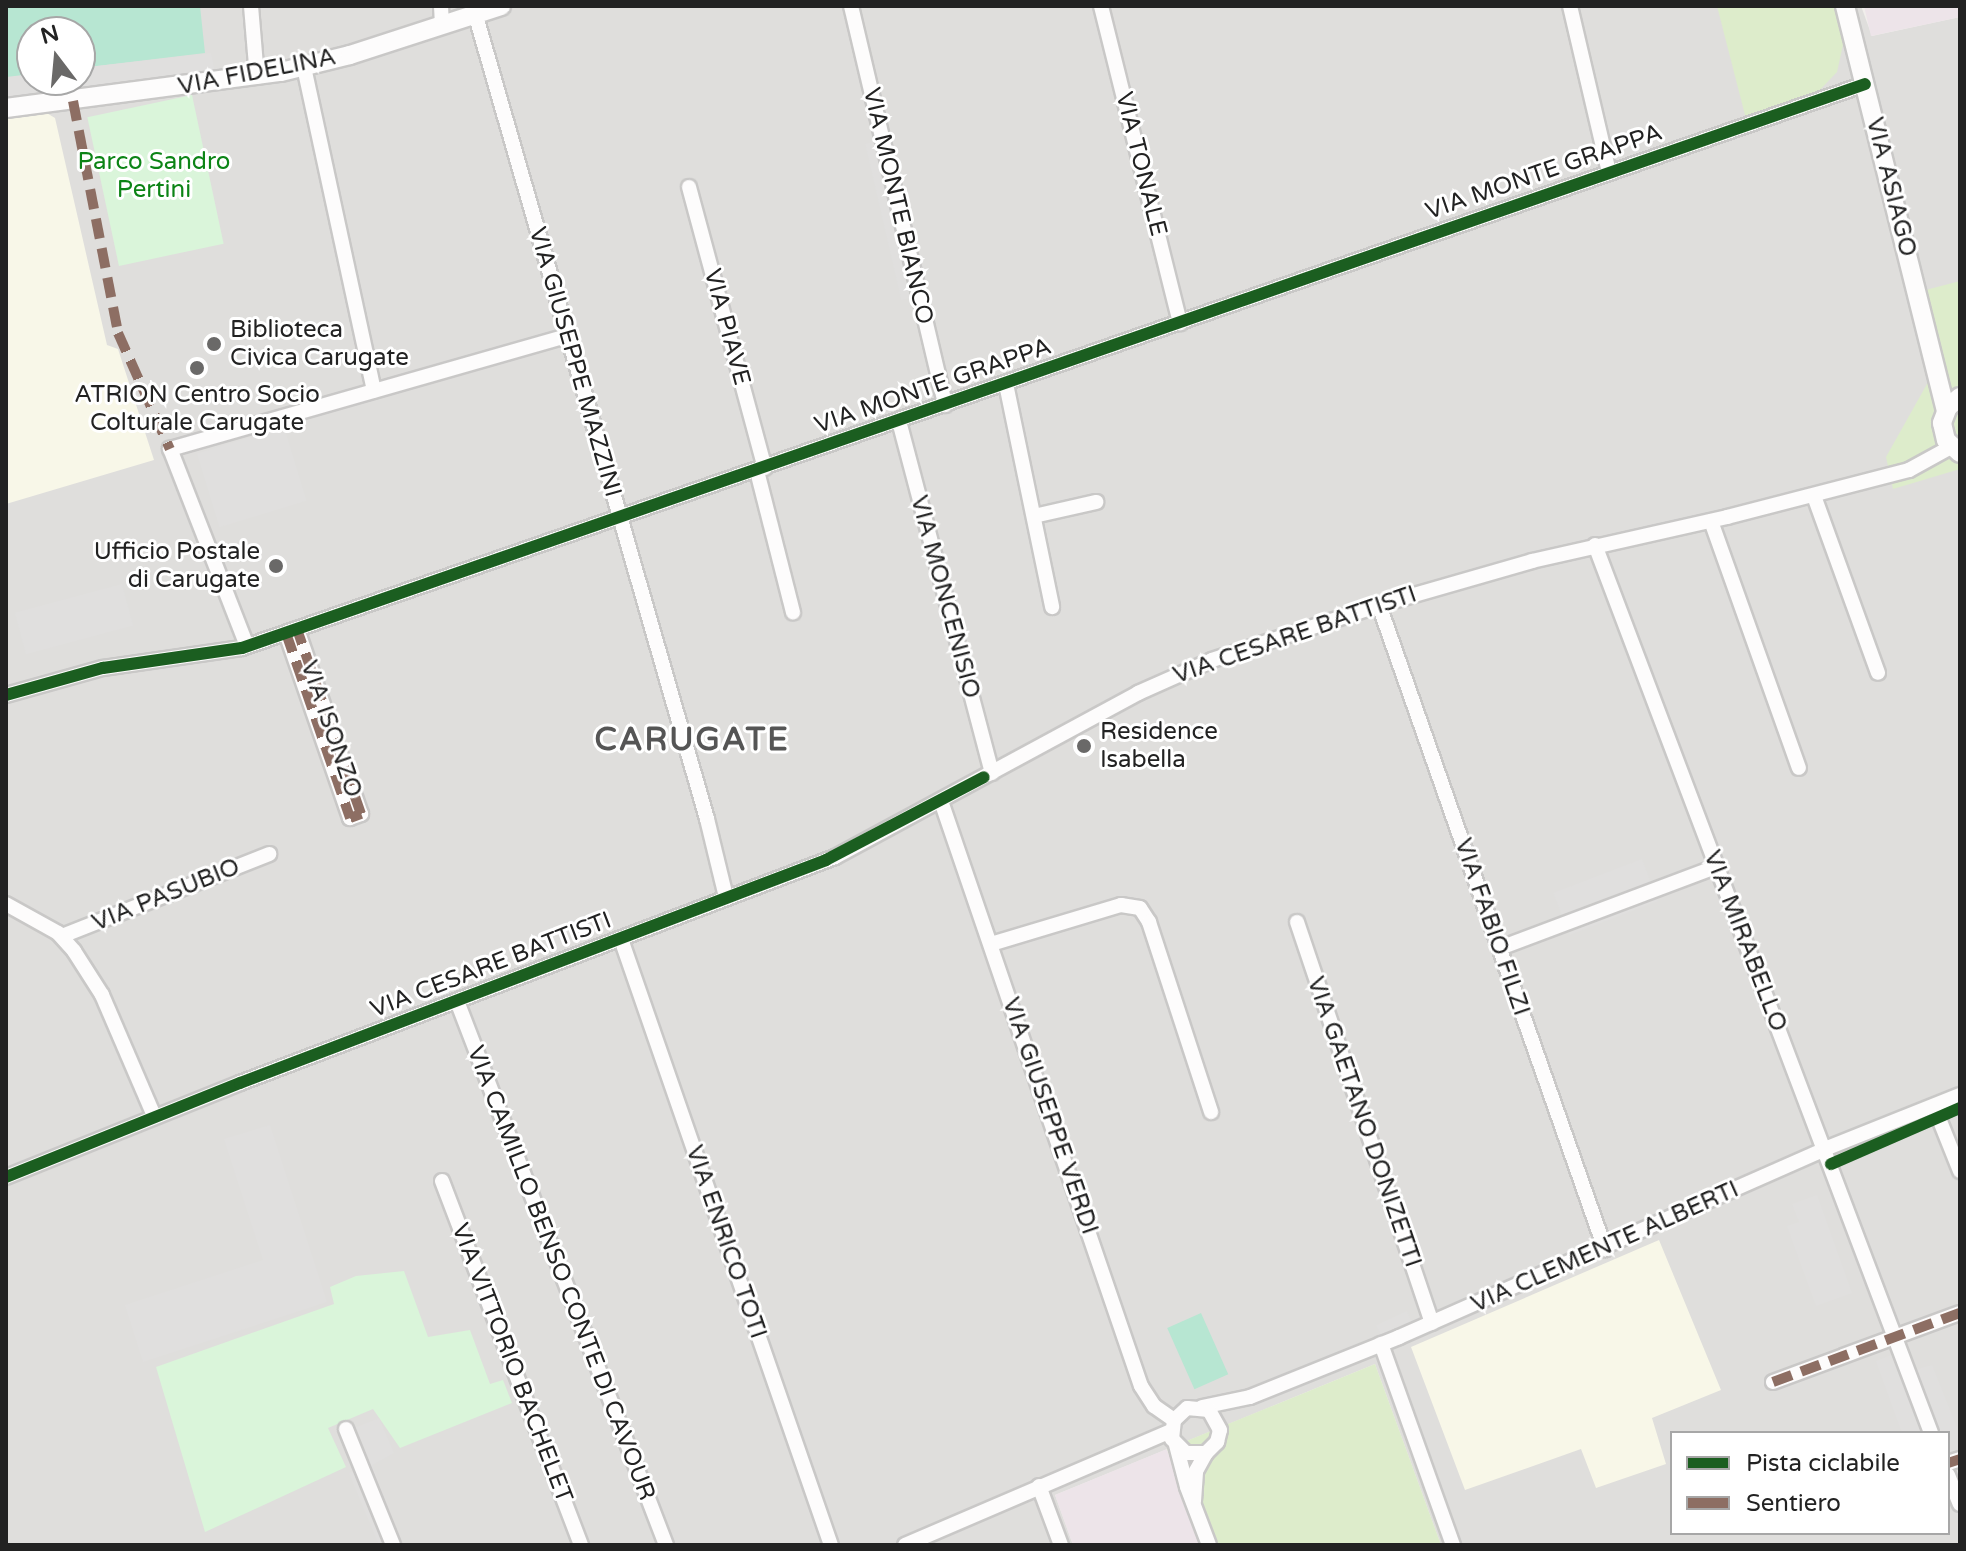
<!DOCTYPE html>
<style>
body{margin:0}
#map{position:relative;width:1966px;height:1551px;overflow:hidden;background:#f0eeeb;font-family:"Varela Round",sans-serif}
div>[style]{position:absolute}
[style*='--x']{left:calc(var(--x)*1px);top:calc(var(--y)*1px);width:calc(var(--w)*1px);rotate:calc(var(--a)*1deg)}
.residential>*{inset:0;background:#dfdedc}
.industrial>*{inset:0;background:#ede4e9}
.education>*{inset:0;background:#f8f7e8}
.grass>*{inset:0;background:#ddeccb}
.park>*{inset:0;background:#daf5da;transform-origin:0 0}
.pitch>*{inset:0;background:#b7e6d2;transform-origin:0 0}
.parking>*{inset:0;background:#e0dfde;transform-origin:0 0}
.roads{filter:drop-shadow(2px 0 #c9c8c7) drop-shadow(-2px 0 #c9c8c7) drop-shadow(0 2px #c9c8c7) drop-shadow(0 -2px #c9c8c7)}
.minor>*{height:14px;margin:-7px;padding:0 7px;transform-origin:7px;border-radius:7px;background:#fdfcfc}
.tertiary>*{height:18px;margin:-9px;padding:0 9px;transform-origin:9px;border-radius:9px;background:#fdfcfc}
.quiet>*{height:10px;margin-top:-5px;transform-origin:0;background:repeating-linear-gradient(90deg,#8d6e63 0 20px,transparent 0 30px)}
.cycleway>*{height:12px;margin:-6px;padding:0 6px;transform-origin:6px;border-radius:6px;background:#1b5e20}
.dots>*{width:22px;height:22px;translate:-50% -50%;box-sizing:border-box;border:4px solid #fff;border-radius:50%}
span{translate:-50% -50%;white-space:nowrap;text-align:center;line-height:1.15;-webkit-text-stroke:6px #fff;paint-order:stroke}
.street-label{font-size:24px;color:#222}
.park-label{font-size:24px;color:#0c8416}
.poi-label{font-size:24px;color:#222}
.left{translate:0 -50%;text-align:left}
.right{translate:-100% -50%;text-align:right}
.district-label{font-size:32px;color:#555;font-weight:700;letter-spacing:2px}
.frame{position:absolute;inset:0;border:8px solid #222;pointer-events:none}
.legend{position:absolute;left:1670px;top:1431px;width:280px;height:104px;box-sizing:border-box;background:#fff;border:2px solid #a7a7a7;margin:0;padding:10px 14px;list-style:none;font-size:24px;color:#222}
.legend li{display:flex;align-items:center;gap:16px;height:40px}
.legend b{width:40px;border:2px solid #a7a7a7}
.north{position:absolute;left:16px;top:16px;width:80px;height:80px;box-sizing:border-box;background:#fff;border:2px solid #a7a7a7;border-radius:50%;rotate:344deg;font-size:22px;font-weight:700;line-height:32px;text-align:center;color:#222}
.north::after{content:'';display:block;margin:auto;width:28px;height:36px;background:#6a6968;clip-path:polygon(50% 0,100% 100%,50% 72%,0 100%)}
</style>
<div id="map">
<div class="residential">
<div style="clip-path:polygon(evenodd,6px 6px,1861px 6px,1872px 36px,1960px 17px,1960px 1545px,1441px 1545px,1375px 1364px,1055px 1495px,1073px 1545px,6px 1545px,6px 6px,32px 32px,80px 32px,80px 80px,32px 80px,32px 32px,6px 6px,1672px 1433px,1948px 1433px,1948px 1533px,1672px 1533px,1672px 1433px)"></div>
</div>
<div class="industrial">
<div style="clip-path:polygon(1864px 6px,1960px 6px,1960px 17px,1871px 36px)"></div>
<div style="clip-path:polygon(1167px 1449px,1202px 1545px,1073px 1545px,1055px 1495px)"></div>
</div>
<div class="education">
<div style="clip-path:polygon(45px 112px,55px 118px,107px 345px,118px 349px,154px 460px,6px 504px,6px 119px)"></div>
<div style="clip-path:polygon(1659px 1240px,1721px 1390px,1652px 1418px,1666px 1464px,1596px 1488px,1581px 1449px,1465px 1490px,1411px 1347px)"></div>
</div>
<div class="grass">
<div style="clip-path:polygon(1717px 6px,1835px 6px,1844px 40px,1837px 72px,1815px 95px,1746px 119px)"></div>
<div style="clip-path:polygon(1960px 281px,1960px 469px,1893px 489px,1886px 457px,1927px 384px,1934px 357px,1918px 292px)"></div>
<div style="clip-path:polygon(1375px 1364px,1441px 1545px,1202px 1545px,1167px 1449px)"></div>
</div>
<div class="park">
<div style="left:192px;top:95px;width:152px;height:107px;rotate:78deg"></div>
<div style="clip-path:polygon(404px 1271px,428px 1337px,470px 1330px,490px 1384px,503px 1380px,512px 1403px,400px 1448px,373px 1409px,328px 1428px,346px 1467px,205px 1532px,156px 1367px,334px 1304px,330px 1287px,356px 1276px)"></div>
</div>
<div class="pitch">
<div style="clip-path:polygon(6px 6px,200px 6px,205px 53px,80px 68px,80px 32px,32px 32px,32px 74px,6px 78px)"></div>
<div style="left:1201px;top:1313px;width:67px;height:37px;rotate:66deg"></div>
</div>
<div class="parking">
<div style="clip-path:polygon(211px 53px,215px 73px,6px 100px,6px 77px,32px 74px,32px 80px,80px 80px,80px 68px)"></div>
<div style="left:874px;top:142px;width:160px;height:9px;rotate:77deg"></div>
<div style="left:284px;top:427px;width:77px;height:91px;rotate:73deg"></div>
<div style="left:122px;top:584px;width:43px;height:111px;rotate:75deg"></div>
<div style="left:1642px;top:859px;width:45px;height:95px;rotate:69deg"></div>
<div style="clip-path:polygon(270px 1125px,327px 1302px,143px 1362px,125px 1305px,263px 1260px,224px 1139px)"></div>
<div style="clip-path:polygon(1817px 1195px,1852px 1293px,1816px 1306px,1787px 1226px,1799px 1222px,1792px 1204px)"></div>
<div style="left:1407px;top:1311px;width:14px;height:34px;rotate:65deg"></div>
<div style="clip-path:polygon(1900px 1352px,1908px 1372px,1932px 1365px,1960px 1435px,1960px 1449px,1948px 1452px,1948px 1433px,1902px 1433px,1876px 1361px)"></div>
<div style="clip-path:polygon(379px 1418px,394px 1453px,372px 1465px,403px 1545px,379px 1545px,349px 1473px,364px 1466px,352px 1429px)"></div>
</div>
<div class="roads">
<div class="minor">
<div style="--x:251;--y:6;--w:71;--a:85.2"></div>
<div style="--x:441;--y:6;--w:17;--a:87"></div>
<div style="--x:851;--y:6;--w:410;--a:76.7"></div>
<div style="--x:1101;--y:6;--w:327;--a:76"></div>
<div style="--x:1570;--y:6;--w:171;--a:76.8"></div>
<div style="--x:475;--y:13;--w:839;--a:73.94"></div>
<div style="--x:707;--y:819;--w:80;--a:76.3"></div>
<div style="--x:304;--y:67;--w:331;--a:77.8"></div>
<div style="--x:689;--y:187;--w:291;--a:74.9"></div>
<div style="--x:1006;--y:384;--w:228;--a:78.3"></div>
<div style="--x:899;--y:421;--w:364;--a:75.2"></div>
<div style="--x:757;--y:471;--w:146;--a:75.7"></div>
<div style="--x:1814;--y:496;--w:188;--a:70.1"></div>
<div style="--x:1034;--y:516;--w:64;--a:-12.7"></div>
<div style="--x:1711;--y:521;--w:262;--a:70.4"></div>
<div style="--x:1595;--y:545;--w:949;--a:69.27"></div>
<div style="--x:1379;--y:605;--w:683;--a:70.66"></div>
<div style="--x:286;--y:633;--w:196;--a:70.9"></div>
<div style="--x:350;--y:818;--w:12;--a:-20"></div>
<div style="--x:361;--y:814;--w:196;--a:-109.1"></div>
<div style="--x:247;--y:646;--w:212;--a:-111.3"></div>
<div style="--x:170;--y:449;--w:415;--a:-15.9"></div>
<div style="--x:6;--y:695;--w:101;--a:-15.6"></div>
<div style="--x:103;--y:668;--w:140;--a:-8.2"></div>
<div style="--x:242;--y:648;--w:1718;--a:-19.16"></div>
<div style="--x:941;--y:801;--w:618;--a:71.13"></div>
<div style="--x:1141;--y:1386;--w:24;--a:57"></div>
<div style="--x:1154;--y:1406;--w:24;--a:35"></div>
<div style="--x:6;--y:904;--w:60;--a:29.1"></div>
<div style="--x:58;--y:933;--w:24;--a:48"></div>
<div style="--x:74;--y:951;--w:52;--a:57.5"></div>
<div style="--x:102;--y:995;--w:132;--a:66.7"></div>
<div style="--x:1297;--y:922;--w:423;--a:71.4"></div>
<div style="--x:62;--y:936;--w:223;--a:-21.6"></div>
<div style="--x:621;--y:939;--w:641;--a:70.89"></div>
<div style="--x:991;--y:944;--w:136;--a:-16.7"></div>
<div style="--x:1121;--y:905;--w:19;--a:9"></div>
<div style="--x:1140;--y:908;--w:17;--a:57"></div>
<div style="--x:1149;--y:922;--w:200;--a:71.9"></div>
<div style="--x:1500;--y:948;--w:231;--a:-20.6"></div>
<div style="--x:457;--y:1001;--w:583;--a:68.98"></div>
<div style="--x:1934;--y:1106;--w:70;--a:68.2"></div>
<div style="--x:6;--y:1177;--w:252;--a:-21.9"></div>
<div style="--x:240;--y:1083;--w:636;--a:-20.8"></div>
<div style="--x:835;--y:857;--w:345;--a:-28.4"></div>
<div style="--x:1138;--y:693;--w:81;--a:-24"></div>
<div style="--x:1212;--y:660;--w:176;--a:-18.2"></div>
<div style="--x:1379;--y:605;--w:159;--a:-16"></div>
<div style="--x:1532;--y:561;--w:200;--a:-12.7"></div>
<div style="--x:1727;--y:517;--w:188;--a:-14.5"></div>
<div style="--x:1909;--y:470;--w:48;--a:-28.7"></div>
<div style="--x:442;--y:1181;--w:390;--a:69.1"></div>
<div style="--x:1381;--y:1344;--w:214;--a:70.3"></div>
<div style="--x:1773;--y:1382;--w:199;--a:-20.3"></div>
<div style="--x:1202;--y:1407;--w:49;--a:-11.8"></div>
<div style="--x:1250;--y:1397;--w:161;--a:-21.9"></div>
<div style="--x:1399;--y:1337;--w:466;--a:-23.8"></div>
<div style="--x:1825;--y:1149;--w:145;--a:-21.8"></div>
<div style="--x:346;--y:1429;--w:125;--a:67.9"></div>
<div style="--x:1176;--y:1445;--w:43;--a:75.3"></div>
<div style="--x:1187;--y:1487;--w:62;--a:69.2"></div>
<div style="--x:1948;--y:1463;--w:13;--a:-18"></div>
<div style="--x:1948;--y:1475;--w:31;--a:68"></div>
<div style="--x:1039;--y:1486;--w:63;--a:69.6"></div>
<div style="--x:1194;--y:1501;--w:30;--a:-86"></div>
<div style="--x:1196;--y:1471;--w:21;--a:-61"></div>
<div style="--x:1206;--y:1453;--w:16;--a:-45"></div>
<div style="--x:1217;--y:1442;--w:12;--a:-76"></div>
<div style="--x:1220;--y:1430;--w:23;--a:-119"></div>
<div style="--x:1209;--y:1410;--w:22;--a:-175"></div>
<div style="--x:1187;--y:1408;--w:18;--a:137"></div>
<div style="--x:1174;--y:1420;--w:19;--a:96"></div>
<div style="--x:1172;--y:1439;--w:20;--a:45"></div>
<div style="--x:1186;--y:1453;--w:20;--a:0"></div>
<div style="--x:905;--y:1545;--w:289;--a:-23.2"></div>
</div>
<div class="tertiary">
<div style="--x:1845;--y:6;--w:416;--a:76"></div>
<div style="--x:6;--y:108;--w:277;--a:-7.5"></div>
<div style="--x:281;--y:72;--w:71;--a:-13.8"></div>
<div style="--x:350;--y:55;--w:159;--a:-18"></div>
<div style="--x:1960;--y:397;--w:16;--a:140"></div>
<div style="--x:1948;--y:407;--w:17;--a:111"></div>
<div style="--x:1942;--y:423;--w:17;--a:77"></div>
<div style="--x:1946;--y:440;--w:19;--a:43"></div>
</div>
</div>
<div class="quiet">
<div style="--x:73;--y:101;--w:236;--a:79"></div>
<div style="--x:118;--y:333;--w:127;--a:65.9"></div>
<div style="--x:286;--y:633;--w:196;--a:70.9"></div>
<div style="--x:350;--y:818;--w:12;--a:-20"></div>
<div style="--x:361;--y:814;--w:196;--a:-109.1"></div>
<div style="--x:1773;--y:1382;--w:199;--a:-20.3"></div>
<div style="--x:1948;--y:1463;--w:13;--a:-18"></div>
</div>
<div class="cycleway">
<div style="--x:6;--y:695;--w:101;--a:-15.6"></div>
<div style="--x:103;--y:668;--w:140;--a:-8.2"></div>
<div style="--x:242;--y:648;--w:1718;--a:-19.16"></div>
<div style="--x:1831;--y:1164;--w:141;--a:-23.5"></div>
<div style="--x:6;--y:1177;--w:252;--a:-21.9"></div>
<div style="--x:240;--y:1083;--w:627;--a:-20.83"></div>
<div style="--x:826;--y:860;--w:178;--a:-27.7"></div>
</div>
<div class="dots">
<div style="left:214px;top:344px;background:#6a6968"></div>
<div style="left:197px;top:368px;background:#6a6968"></div>
<div style="left:276px;top:566px;background:#6a6968"></div>
<div style="left:1084px;top:746px;background:#6a6968"></div>
</div>
<div class="street-label">
<span style="left:257px;top:72px;rotate:-11deg">VIA FIDELINA</span>
<span style="left:1141px;top:164px;rotate:76deg">VIA TONALE</span>
<span style="left:1544px;top:172px;rotate:-19deg">VIA MONTE GRAPPA</span>
<span style="left:1891px;top:187px;rotate:76deg">VIA ASIAGO</span>
<span style="left:898px;top:206px;rotate:77deg">VIA MONTE BIANCO</span>
<span style="left:727px;top:327px;rotate:75deg">VIA PIAVE</span>
<span style="left:575px;top:362px;rotate:74deg">VIA GIUSEPPE MAZZINI</span>
<span style="left:933px;top:386px;rotate:-19deg">VIA MONTE GRAPPA</span>
<span style="left:945px;top:597px;rotate:75deg">VIA MONCENISIO</span>
<span style="left:1295px;top:635px;rotate:-19deg">VIA CESARE BATTISTI</span>
<span style="left:331px;top:729px;rotate:71deg">VIA ISONZO</span>
<span style="left:166px;top:895px;rotate:-22deg">VIA PASUBIO</span>
<span style="left:1492px;top:927px;rotate:71deg">VIA FABIO FILZI</span>
<span style="left:1745px;top:941px;rotate:69deg">VIA MIRABELLO</span>
<span style="left:491px;top:965px;rotate:-21deg">VIA CESARE BATTISTI</span>
<span style="left:1050px;top:1116px;rotate:71deg">VIA GIUSEPPE VERDI</span>
<span style="left:1364px;top:1122px;rotate:71deg">VIA GAETANO DONIZETTI</span>
<span style="left:726px;top:1242px;rotate:71deg">VIA ENRICO TOTI</span>
<span style="left:1605px;top:1247px;rotate:-24deg">VIA CLEMENTE ALBERTI</span>
<span style="left:561px;top:1273px;rotate:69deg">VIA CAMILLO BENSO CONTE DI CAVOUR</span>
<span style="left:512px;top:1363px;rotate:69deg">VIA VITTORIO BACHELET</span>
</div>
<div class="park-label">
<span style="left:154px;top:176px">Parco Sandro<br>Pertini</span>
</div>
<div class="poi-label">
<span class="left" style="left:230px;top:344px">Biblioteca<br>Civica Carugate</span>
<span style="left:197px;top:409px">ATRION Centro Socio<br>Colturale Carugate</span>
<span class="right" style="left:260px;top:566px">Ufficio Postale<br>di Carugate</span>
<span class="left" style="left:1100px;top:746px">Residence<br>Isabella</span>
</div>
<div class="district-label">
<span style="left:692px;top:740px">CARUGATE</span>
</div>
<div class="frame"></div>
<ul class="legend">
<li><b style="height:10px;background:#1b5e20"></b>Pista ciclabile</li>
<li><b style="height:10px;background:#8d6e63"></b>Sentiero</li>
</ul>
<div class="north">N</div>
</div>
